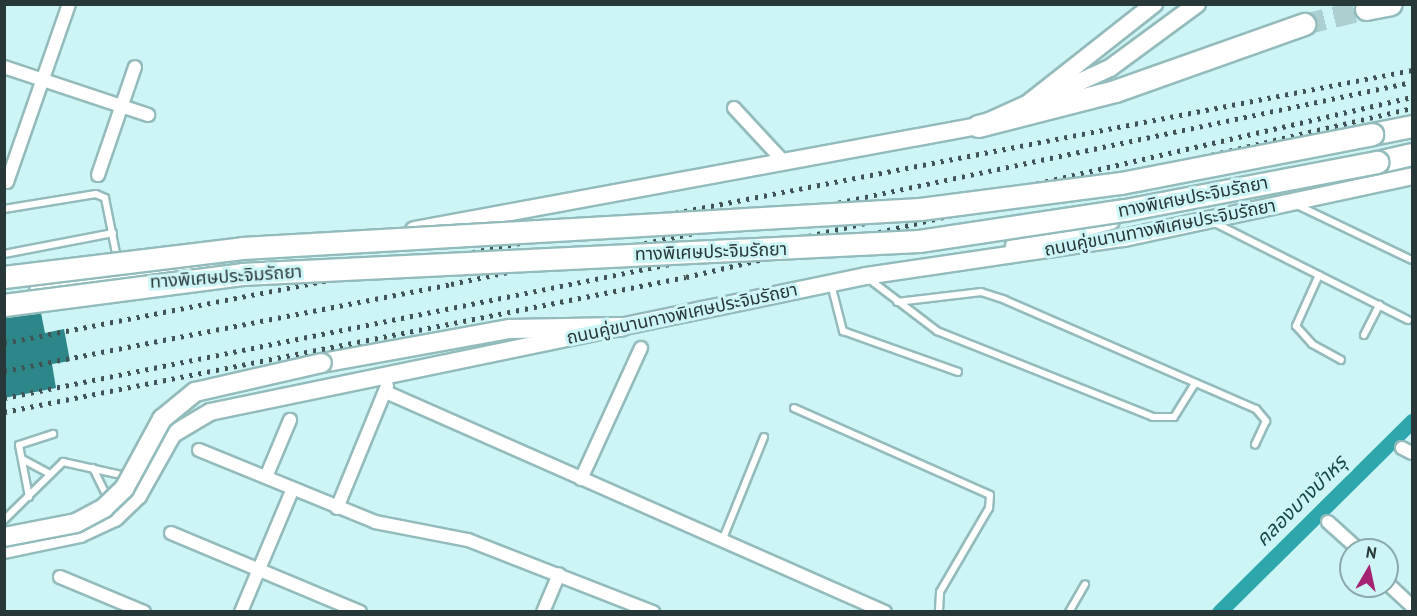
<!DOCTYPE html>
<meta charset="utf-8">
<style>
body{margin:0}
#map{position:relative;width:1417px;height:616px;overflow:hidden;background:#cdf5f6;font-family:"PT Sans","Noto Sans Thai",sans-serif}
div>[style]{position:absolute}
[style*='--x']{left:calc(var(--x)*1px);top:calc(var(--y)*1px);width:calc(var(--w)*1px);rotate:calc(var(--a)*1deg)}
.canal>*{height:15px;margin:-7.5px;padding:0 7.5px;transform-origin:7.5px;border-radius:7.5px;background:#2da7ab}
.building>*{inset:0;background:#2d8688}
.motorway-tunnel>*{height:21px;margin-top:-10.5px;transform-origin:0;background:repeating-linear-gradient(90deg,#accfd0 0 21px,transparent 0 31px)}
.roads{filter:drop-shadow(2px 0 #94bbbb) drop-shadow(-2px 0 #94bbbb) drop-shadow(0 2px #94bbbb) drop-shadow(0 -2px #94bbbb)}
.service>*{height:6px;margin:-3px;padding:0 3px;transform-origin:3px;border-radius:3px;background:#fff}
.minor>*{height:12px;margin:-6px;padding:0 6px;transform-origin:6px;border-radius:6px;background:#fff}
.secondary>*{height:16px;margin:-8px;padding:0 8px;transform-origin:8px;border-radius:8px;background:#fff}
.primary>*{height:18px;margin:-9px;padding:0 9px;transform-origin:9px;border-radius:9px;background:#fff}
.motorway>*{height:21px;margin:-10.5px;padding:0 10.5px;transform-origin:10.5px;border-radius:10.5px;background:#fff}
.rail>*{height:4.5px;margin-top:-2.25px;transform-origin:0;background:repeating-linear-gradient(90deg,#415455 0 3px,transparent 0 9px)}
.bridges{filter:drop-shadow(2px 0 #94bbbb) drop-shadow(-2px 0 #94bbbb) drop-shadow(0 2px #94bbbb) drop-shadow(0 -2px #94bbbb)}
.primary-bridge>*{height:18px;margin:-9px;padding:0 9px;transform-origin:9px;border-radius:9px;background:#fff}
.motorway-bridge>*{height:21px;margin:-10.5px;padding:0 10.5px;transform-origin:10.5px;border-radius:10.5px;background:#fff}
span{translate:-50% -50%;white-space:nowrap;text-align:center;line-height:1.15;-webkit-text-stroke:6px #cdf5f6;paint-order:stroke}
.street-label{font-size:18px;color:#283738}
.water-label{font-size:20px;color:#16494b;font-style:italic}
.frame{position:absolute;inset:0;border:6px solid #283738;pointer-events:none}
.north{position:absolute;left:1339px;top:538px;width:60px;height:60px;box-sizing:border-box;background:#cdf5f6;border:2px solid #8ba9aa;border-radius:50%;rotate:9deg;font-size:16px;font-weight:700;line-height:24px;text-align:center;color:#283738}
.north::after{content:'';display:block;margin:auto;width:21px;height:27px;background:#a42473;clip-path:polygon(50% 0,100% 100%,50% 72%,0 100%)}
</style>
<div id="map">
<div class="canal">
<div style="--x:1219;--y:612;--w:272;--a:-44.7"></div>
</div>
<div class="building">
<div style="clip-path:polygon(41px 313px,45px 333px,64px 329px,70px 361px,52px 364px,56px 388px,4px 398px,4px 318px)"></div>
</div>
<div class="motorway-tunnel">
<div style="--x:1304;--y:24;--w:64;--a:-13.6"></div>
</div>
<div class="roads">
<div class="service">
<div style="--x:1297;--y:205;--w:127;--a:25.6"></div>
<div style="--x:4;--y:209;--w:93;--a:-9.3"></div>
<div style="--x:96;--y:194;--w:10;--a:24"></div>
<div style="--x:105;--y:198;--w:61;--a:78.7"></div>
<div style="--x:1215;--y:223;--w:216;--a:26.7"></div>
<div style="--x:4;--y:254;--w:111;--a:-10.9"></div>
<div style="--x:1319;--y:275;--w:56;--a:114.3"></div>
<div style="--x:1296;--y:326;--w:24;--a:48"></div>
<div style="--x:1312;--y:344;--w:33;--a:29"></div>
<div style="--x:869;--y:279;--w:86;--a:37.4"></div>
<div style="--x:937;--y:331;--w:232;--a:21.7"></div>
<div style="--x:1153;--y:417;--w:21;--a:0"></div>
<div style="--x:1174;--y:417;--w:40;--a:-58"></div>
<div style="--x:831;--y:284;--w:49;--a:75.7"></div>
<div style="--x:843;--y:331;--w:122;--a:19.6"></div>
<div style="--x:897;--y:302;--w:85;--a:-6.8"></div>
<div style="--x:981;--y:292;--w:25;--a:18"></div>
<div style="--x:1005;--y:300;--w:274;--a:23.5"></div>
<div style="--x:1256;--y:409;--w:16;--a:50"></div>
<div style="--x:1266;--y:421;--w:26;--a:115"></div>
<div style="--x:1364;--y:335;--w:34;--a:-63"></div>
<div style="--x:794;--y:408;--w:214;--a:23.9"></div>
<div style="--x:990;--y:495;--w:13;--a:94"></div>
<div style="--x:989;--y:508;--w:97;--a:120.3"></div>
<div style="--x:940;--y:592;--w:20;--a:93"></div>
<div style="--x:22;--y:459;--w:30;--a:28"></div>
<div style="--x:93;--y:468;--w:34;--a:64"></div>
<div style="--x:29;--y:497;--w:53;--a:-100.9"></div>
<div style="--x:19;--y:445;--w:36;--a:-18"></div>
<div style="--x:4;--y:520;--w:83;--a:-44.5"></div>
<div style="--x:63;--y:462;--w:69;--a:12.6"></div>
<div style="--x:722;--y:541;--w:112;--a:-68"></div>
<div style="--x:1069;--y:612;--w:32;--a:-60"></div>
</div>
<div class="minor">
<div style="--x:4;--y:67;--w:152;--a:18.4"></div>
<div style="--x:734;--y:108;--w:74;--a:47.2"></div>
<div style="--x:98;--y:175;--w:114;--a:-71.1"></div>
<div style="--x:7;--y:182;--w:188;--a:-70.8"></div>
<div style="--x:388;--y:393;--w:543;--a:23.78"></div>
<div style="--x:1402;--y:448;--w:11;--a:27"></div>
<div style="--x:199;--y:450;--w:190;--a:22.2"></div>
<div style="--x:375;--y:522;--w:95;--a:11"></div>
<div style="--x:468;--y:540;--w:199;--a:21.3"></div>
<div style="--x:266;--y:477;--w:62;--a:-67.2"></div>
<div style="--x:581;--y:479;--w:144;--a:-65.4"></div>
<div style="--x:337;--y:508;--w:132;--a:-67.7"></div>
<div style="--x:1328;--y:522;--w:42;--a:42.1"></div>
<div style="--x:171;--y:533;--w:205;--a:22.7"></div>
<div style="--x:60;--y:577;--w:91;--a:22.6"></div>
<div style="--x:1387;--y:583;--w:34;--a:43"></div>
<div style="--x:241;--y:612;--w:134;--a:-67.2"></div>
<div style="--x:543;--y:612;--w:41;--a:-67.2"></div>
</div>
<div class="secondary">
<div style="--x:1042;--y:99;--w:75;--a:-24.5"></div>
<div style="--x:1110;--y:68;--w:108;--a:-36.3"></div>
<div style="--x:414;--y:230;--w:574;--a:-10.45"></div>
<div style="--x:978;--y:126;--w:54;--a:-24.2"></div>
<div style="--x:1027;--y:104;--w:162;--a:-38.2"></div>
<div style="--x:1014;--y:246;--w:100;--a:-14.5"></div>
<div style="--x:38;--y:291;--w:175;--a:-9.5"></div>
<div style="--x:4;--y:550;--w:78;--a:-11.9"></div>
<div style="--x:80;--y:534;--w:38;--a:-25"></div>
<div style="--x:115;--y:518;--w:32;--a:-44"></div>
<div style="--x:138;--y:496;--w:71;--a:-60.6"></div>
<div style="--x:173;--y:434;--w:43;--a:-30.7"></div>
<div style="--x:210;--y:412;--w:670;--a:-11.71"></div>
<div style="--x:866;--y:276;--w:261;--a:-8.4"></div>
<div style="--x:1124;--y:238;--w:295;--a:-12.1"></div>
</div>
<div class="primary">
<div style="--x:322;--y:363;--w:191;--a:-10.3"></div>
<div style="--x:510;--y:329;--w:111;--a:-1"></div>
</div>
<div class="motorway">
<div style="--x:1366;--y:9;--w:25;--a:-11"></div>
<div style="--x:978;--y:126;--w:141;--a:-14.3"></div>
<div style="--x:1115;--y:91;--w:201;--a:-19.5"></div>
<div style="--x:1372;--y:134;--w:41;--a:-11.3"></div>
<div style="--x:1377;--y:162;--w:36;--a:-13"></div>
</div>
</div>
<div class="rail">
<div style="--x:4;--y:343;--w:1434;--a:-10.97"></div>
<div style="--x:4;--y:371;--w:455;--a:-11"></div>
<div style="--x:451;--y:284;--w:982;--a:-11.87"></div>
<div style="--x:4;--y:398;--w:812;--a:-11.37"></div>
<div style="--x:800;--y:238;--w:628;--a:-12.97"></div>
<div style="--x:4;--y:412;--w:695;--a:-11.2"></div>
<div style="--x:686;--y:277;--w:745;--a:-13.1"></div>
</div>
<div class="bridges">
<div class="primary-bridge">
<div style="--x:4;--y:537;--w:73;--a:-11"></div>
<div style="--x:76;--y:523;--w:32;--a:-28"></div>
<div style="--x:104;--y:508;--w:28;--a:-44"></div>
<div style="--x:124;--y:489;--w:80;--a:-61.5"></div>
<div style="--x:162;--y:419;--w:43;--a:-39.3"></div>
<div style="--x:195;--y:392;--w:130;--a:-12.9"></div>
</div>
<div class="motorway-bridge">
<div style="--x:4;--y:277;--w:240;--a:-6.9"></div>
<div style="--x:242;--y:248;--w:679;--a:-3.29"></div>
<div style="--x:920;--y:209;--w:203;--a:-7.4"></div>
<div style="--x:1121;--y:183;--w:256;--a:-11"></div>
<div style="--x:4;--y:305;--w:240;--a:-7.4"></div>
<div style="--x:242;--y:274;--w:678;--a:-2.79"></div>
<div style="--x:919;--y:241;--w:208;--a:-8.6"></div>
<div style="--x:1125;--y:210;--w:257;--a:-10.8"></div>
</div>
</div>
<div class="street-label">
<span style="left:1193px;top:197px;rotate:-11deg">ทางพิเศษประจิมรัถยา</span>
<span style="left:1160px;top:228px;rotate:-11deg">ถนนคู่ขนานทางพิเศษประจิมรัถยา</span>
<span style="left:711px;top:252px;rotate:-2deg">ทางพิเศษประจิมรัถยา</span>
<span style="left:226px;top:277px;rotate:-4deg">ทางพิเศษประจิมรัถยา</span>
<span style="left:682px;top:314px;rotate:-12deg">ถนนคู่ขนานทางพิเศษประจิมรัถยา</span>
</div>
<div class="water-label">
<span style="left:1301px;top:501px;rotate:-45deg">คลองบางบำหรุ</span>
</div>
<div class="frame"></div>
<div class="north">N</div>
</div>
